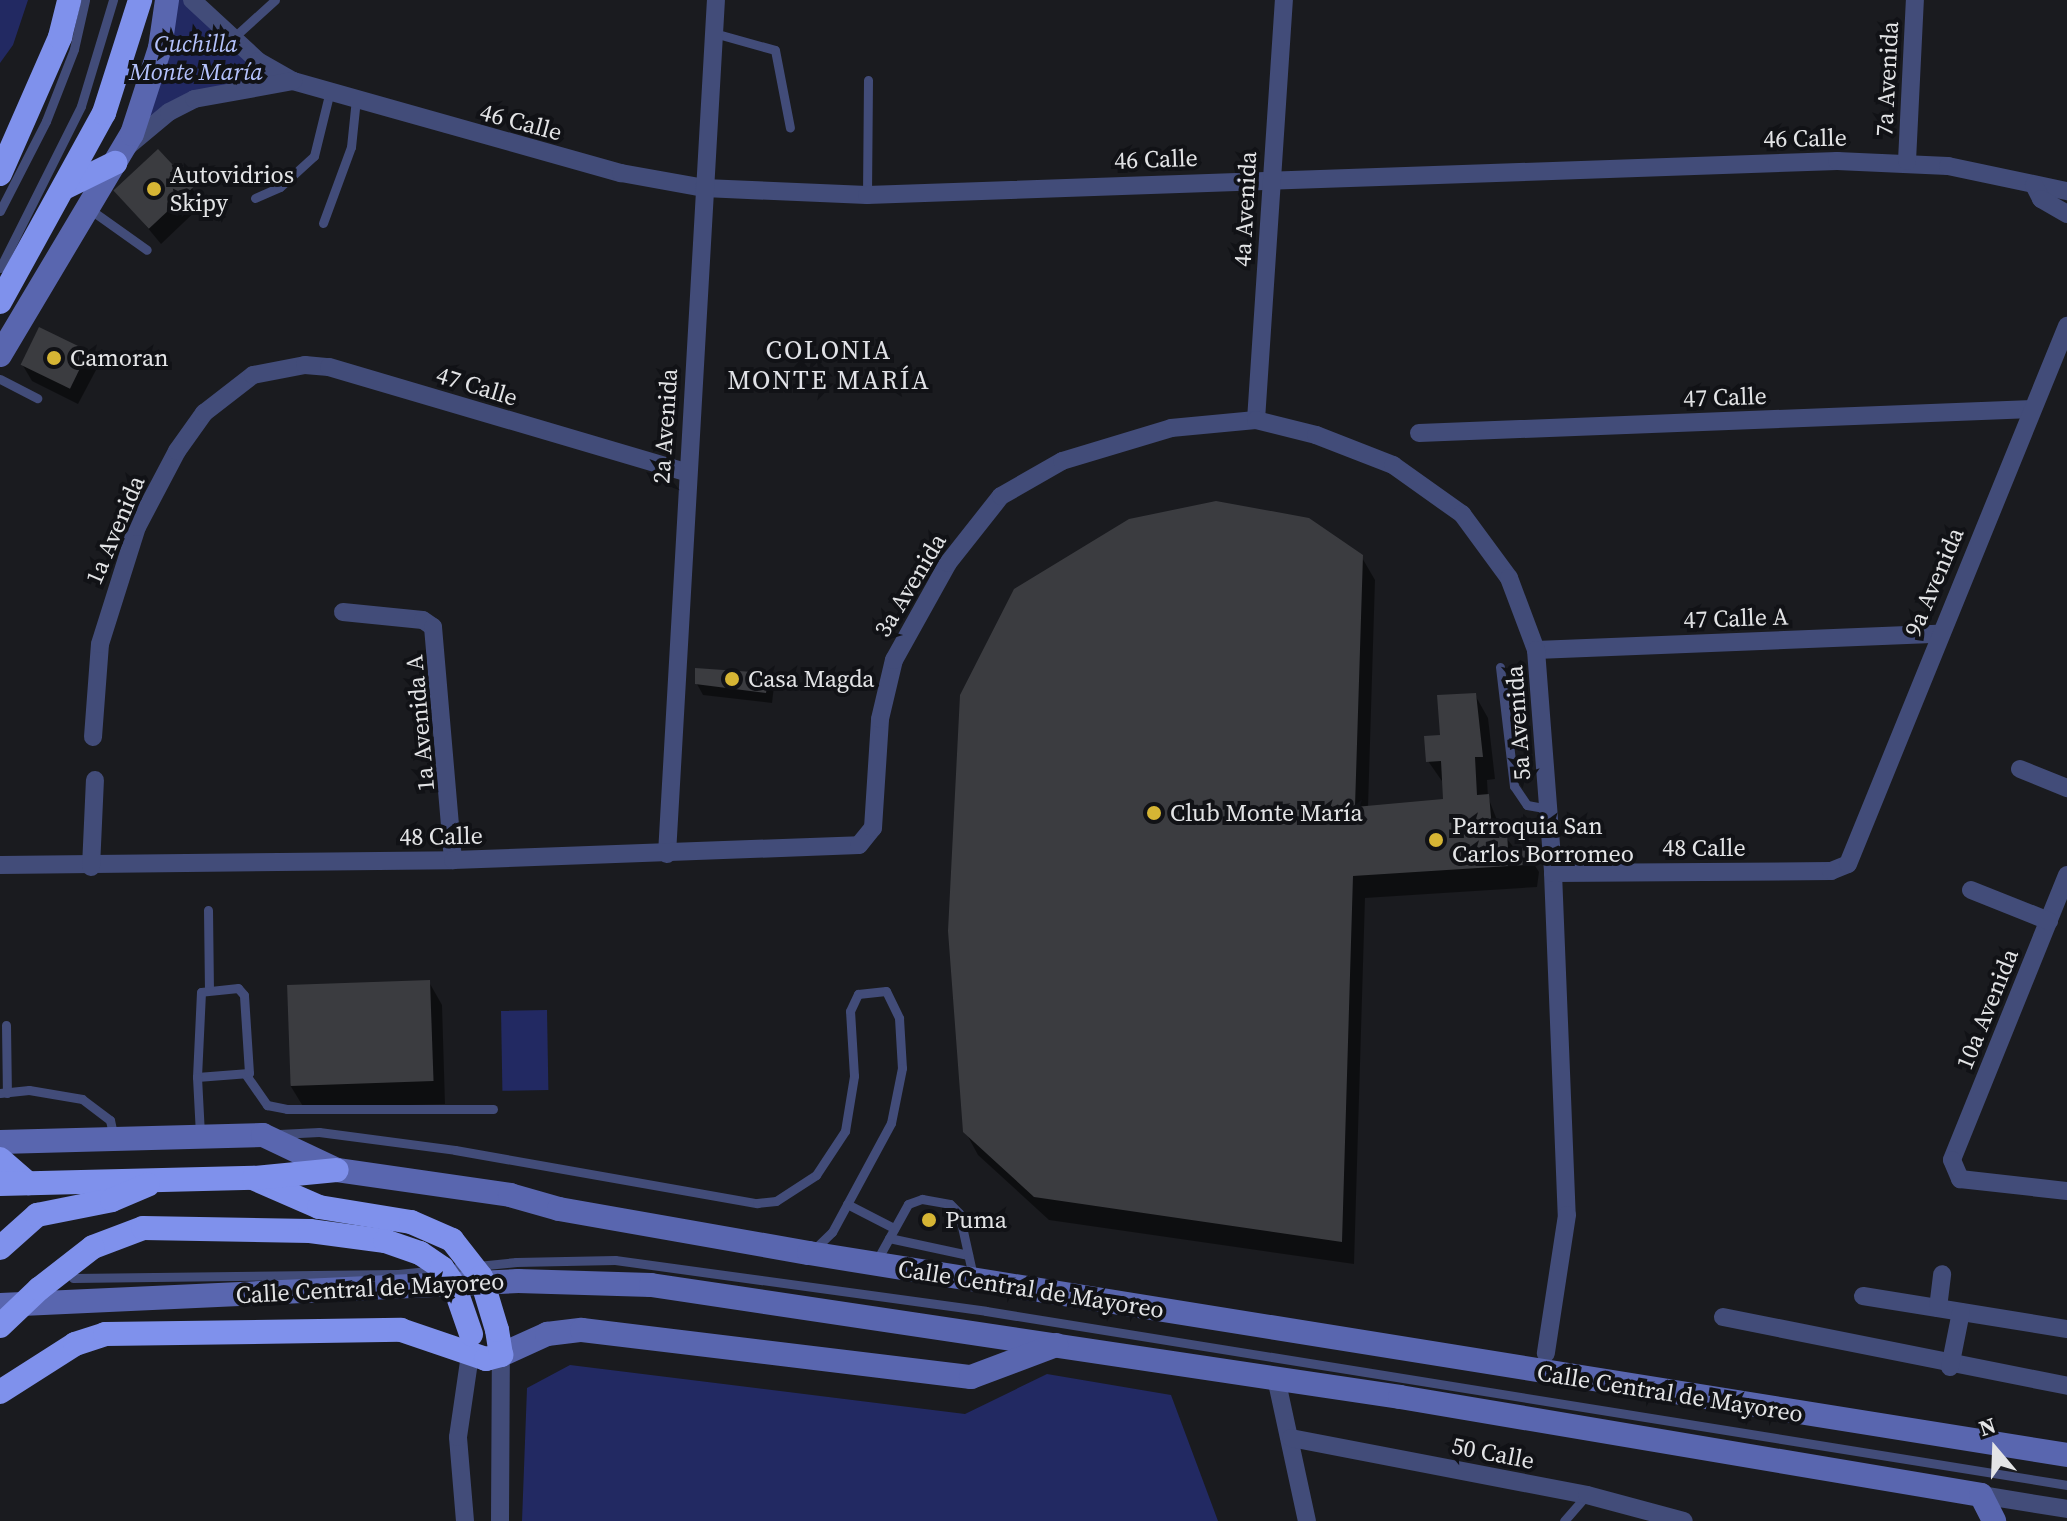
<!DOCTYPE html>
<meta charset="utf-8">
<style>
body{margin:0}
#map{position:relative;width:2067px;height:1521px;overflow:hidden;background:#1a1b1f;font-family:"Source Serif 4",serif}
div>[style]{position:absolute}
[style*='--x']{left:calc(var(--x)*1px);top:calc(var(--y)*1px);width:calc(var(--w)*1px);rotate:calc(var(--a)*1deg)}
.green>*{inset:0;background:#222962;transform-origin:0 0}
.shadow>*{inset:0;background:#0007}
.building>*{inset:0;background:#3b3c40;transform-origin:0 0}
.lane>*{height:9px;margin:-4.5px;padding:0 4.5px;transform-origin:4.5px;border-radius:4.5px;background:#424c79}
.street>*{height:18px;margin:-9px;padding:0 9px;transform-origin:9px;border-radius:9px;background:#424c79}
.secondary>*{height:24px;margin:-12px;padding:0 12px;transform-origin:12px;border-radius:12px;background:#5966af}
.highway>*{height:24px;margin:-12px;padding:0 12px;transform-origin:12px;border-radius:12px;background:#7f91ec}
.highway-bridge>*{height:24px;margin:-12px;padding:0 12px;transform-origin:12px;border-radius:12px;background:#7f91ec}
.dots>*{width:22px;height:22px;translate:-50% -50%;box-sizing:border-box;border:4px solid #111216;border-radius:50%}
span{translate:-50% -50%;white-space:nowrap;text-align:center;line-height:1.15;-webkit-text-stroke:8px #111216;paint-order:stroke}
.park-label{font-size:24px;color:#b5c3fd;font-style:italic}
.street-label{font-size:24px;color:#e3e4e6}
.poi-label{font-size:24px;color:#e3e4e6}
.left{translate:0 -50%;text-align:left}
.neighbourhood-label{font-size:26px;color:#e1e2e7;letter-spacing:2px}
.north{position:absolute;left:1955px;top:1409px;width:80px;height:80px;-webkit-text-stroke:6px #111216;paint-order:stroke;rotate:341deg;font-size:22px;font-weight:700;line-height:32px;text-align:center;color:#e3e4e6}
.north::after{content:'';display:block;margin:auto;width:28px;height:36px;background:#e3e4e6;clip-path:polygon(50% 0,100% 100%,50% 72%,0 100%)}
</style>
<div id="map">
<div class="green">
<div style="clip-path:polygon(0 0,28px 0,13px 45px,0 63px)"></div>
<div style="clip-path:polygon(167px 0,190px 0,253px 69px,293px 81px,197px 95px,146px 123px)"></div>
<div style="left:547px;top:1010px;width:80px;height:46px;rotate:89deg"></div>
<div style="clip-path:polygon(570px 1365px,965px 1414px,1047px 1374px,1171px 1395px,1218px 1521px,522px 1521px,527px 1388px)"></div>
</div>
<div class="shadow">
<div style="clip-path:polygon(192px 188px,202px 205px,161px 244px,118px 192px)"></div>
<div style="clip-path:polygon(86px 353px,96px 370px,78px 404px,32px 381px,22px 364px)"></div>
<div style="clip-path:polygon(1361px 556px,1375px 580px,1368px 808px,1445px 801px,1444px 784px,1428px 761px,1475px 695px,1488px 718px,1495px 779px,1487px 780px,1488px 797px,1502px 833px,1516px 850px,1525px 850px,1539px 872px,1537px 887px,1365px 898px,1354px 1264px,1049px 1220px,978px 1155px,965px 1131px)"></div>
<div style="clip-path:polygon(768px 675px,774px 686px,772px 703px,703px 695px,697px 684px)"></div>
<div style="clip-path:polygon(429px 982px,442px 1005px,445px 1104px,304px 1108px,290px 1085px)"></div>
</div>
<div class="building">
<div style="left:158px;top:149px;width:52px;height:61px;rotate:47deg"></div>
<div style="left:39px;top:327px;width:55px;height:42px;rotate:26deg"></div>
<div style="clip-path:polygon(1216px 501px,1309px 518px,1363px 555px,1355px 807px,1443px 799px,1441px 761px,1426px 762px,1424px 736px,1440px 735px,1437px 695px,1476px 693px,1483px 757px,1475px 757px,1477px 795px,1489px 794px,1492px 828px,1507px 832px,1508px 849px,1526px 848px,1525px 865px,1353px 876px,1342px 1242px,1034px 1197px,963px 1132px,948px 931px,960px 695px,1014px 589px,1129px 519px)"></div>
<div style="clip-path:polygon(695px 668px,769px 673px,766px 693px,695px 684px)"></div>
<div style="left:430px;top:980px;width:101px;height:143px;rotate:88deg"></div>
</div>
<div class="lane">
<div style="--x:714;--y:33;--w:63;--a:15.6"></div>
<div style="--x:775;--y:50;--w:79;--a:79.1"></div>
<div style="--x:232;--y:39;--w:58;--a:-42.2"></div>
<div style="--x:867;--y:195;--w:115;--a:-89.5"></div>
<div style="--x:255;--y:198;--w:27;--a:-24"></div>
<div style="--x:280;--y:187;--w:46;--a:-42.4"></div>
<div style="--x:314;--y:156;--w:67;--a:-76.2"></div>
<div style="--x:88;--y:208;--w:72;--a:35.4"></div>
<div style="--x:0;--y:211;--w:101;--a:-62.9"></div>
<div style="--x:46;--y:121;--w:77;--a:-68.7"></div>
<div style="--x:74;--y:49;--w:50;--a:-77.3"></div>
<div style="--x:323;--y:223;--w:81;--a:-69.8"></div>
<div style="--x:351;--y:147;--w:48;--a:-84.1"></div>
<div style="--x:0;--y:268;--w:181;--a:-63.4"></div>
<div style="--x:81;--y:106;--w:111;--a:-73.2"></div>
<div style="--x:0;--y:379;--w:42;--a:27.2"></div>
<div style="--x:1500;--y:667;--w:120;--a:83.3"></div>
<div style="--x:1514;--y:786;--w:23;--a:56"></div>
<div style="--x:1527;--y:805;--w:22;--a:10"></div>
<div style="--x:208;--y:910;--w:77;--a:89.3"></div>
<div style="--x:6;--y:1025;--w:68;--a:89.2"></div>
<div style="--x:246;--y:1075;--w:37;--a:55"></div>
<div style="--x:267;--y:1105;--w:20;--a:11"></div>
<div style="--x:287;--y:1109;--w:206;--a:0"></div>
<div style="--x:197;--y:1077;--w:52;--a:-4.4"></div>
<div style="--x:249;--y:1073;--w:78;--a:-93.7"></div>
<div style="--x:244;--y:995;--w:9;--a:-131"></div>
<div style="--x:238;--y:988;--w:37;--a:174"></div>
<div style="--x:201;--y:992;--w:85;--a:92.7"></div>
<div style="--x:197;--y:1077;--w:58;--a:87"></div>
<div style="--x:0;--y:1093;--w:29;--a:-6"></div>
<div style="--x:29;--y:1090;--w:54;--a:9.6"></div>
<div style="--x:82;--y:1099;--w:35;--a:37"></div>
<div style="--x:110;--y:1120;--w:19;--a:78"></div>
<div style="--x:279;--y:1134;--w:40;--a:-2.9"></div>
<div style="--x:319;--y:1132;--w:137;--a:7.5"></div>
<div style="--x:455;--y:1150;--w:307;--a:10"></div>
<div style="--x:757;--y:1203;--w:19;--a:-6"></div>
<div style="--x:776;--y:1201;--w:48;--a:-33"></div>
<div style="--x:816;--y:1175;--w:53;--a:-56.6"></div>
<div style="--x:845;--y:1131;--w:56;--a:-80.7"></div>
<div style="--x:854;--y:1076;--w:65;--a:-93.5"></div>
<div style="--x:850;--y:1011;--w:19;--a:-65"></div>
<div style="--x:858;--y:994;--w:28;--a:-6"></div>
<div style="--x:886;--y:991;--w:30;--a:64"></div>
<div style="--x:899;--y:1018;--w:50;--a:86.6"></div>
<div style="--x:902;--y:1068;--w:56;--a:101.3"></div>
<div style="--x:891;--y:1123;--w:124;--a:118.4"></div>
<div style="--x:832;--y:1232;--w:28;--a:136"></div>
<div style="--x:847;--y:1204;--w:53;--a:27.1"></div>
<div style="--x:889;--y:1238;--w:81;--a:12.1"></div>
<div style="--x:877;--y:1260;--w:64;--a:-61"></div>
<div style="--x:908;--y:1204;--w:15;--a:-20"></div>
<div style="--x:922;--y:1199;--w:28;--a:10"></div>
<div style="--x:950;--y:1204;--w:13;--a:45"></div>
<div style="--x:959;--y:1213;--w:65;--a:77.5"></div>
<div style="--x:73;--y:1278;--w:325;--a:-0.7"></div>
<div style="--x:398;--y:1274;--w:119;--a:-5.8"></div>
<div style="--x:516;--y:1262;--w:99;--a:-1.2"></div>
<div style="--x:615;--y:1260;--w:374;--a:7.8"></div>
<div style="--x:986;--y:1311;--w:1095;--a:9.14"></div>
<div style="--x:1564;--y:1521;--w:35;--a:-49"></div>
</div>
<div class="street">
<div style="--x:192;--y:0;--w:90;--a:42.7"></div>
<div style="--x:258;--y:61;--w:40;--a:29.7"></div>
<div style="--x:293;--y:81;--w:341;--a:15.7"></div>
<div style="--x:621;--y:173;--w:84;--a:10.2"></div>
<div style="--x:704;--y:188;--w:163;--a:2.5"></div>
<div style="--x:867;--y:195;--w:971;--a:-2.01"></div>
<div style="--x:1837;--y:161;--w:111;--a:2.6"></div>
<div style="--x:1948;--y:166;--w:122;--a:11.9"></div>
<div style="--x:128;--y:146;--w:53;--a:-39.7"></div>
<div style="--x:169;--y:112;--w:28;--a:-27"></div>
<div style="--x:194;--y:99;--w:101;--a:-10.3"></div>
<div style="--x:1907;--y:161;--w:161;--a:-87.2"></div>
<div style="--x:2034;--y:185;--w:16;--a:63"></div>
<div style="--x:2041;--y:199;--w:30;--a:30"></div>
<div style="--x:1256;--y:420;--w:421;--a:-86.2"></div>
<div style="--x:1419;--y:433;--w:614;--a:-2.24"></div>
<div style="--x:343;--y:612;--w:80;--a:5.7"></div>
<div style="--x:423;--y:620;--w:12;--a:35"></div>
<div style="--x:433;--y:627;--w:234;--a:85.1"></div>
<div style="--x:1536;--y:650;--w:402;--a:-2.3"></div>
<div style="--x:93;--y:737;--w:93;--a:-85.7"></div>
<div style="--x:100;--y:644;--w:123;--a:-72.5"></div>
<div style="--x:137;--y:527;--w:86;--a:-62.2"></div>
<div style="--x:177;--y:451;--w:47;--a:-54.6"></div>
<div style="--x:204;--y:413;--w:62;--a:-37.8"></div>
<div style="--x:253;--y:375;--w:53;--a:-10.9"></div>
<div style="--x:305;--y:365;--w:24;--a:5"></div>
<div style="--x:329;--y:367;--w:372;--a:16.4"></div>
<div style="--x:2020;--y:769;--w:51;--a:22"></div>
<div style="--x:667;--y:854;--w:855;--a:-86.72"></div>
<div style="--x:0;--y:865;--w:453;--a:-0.6"></div>
<div style="--x:453;--y:860;--w:406;--a:-2.1"></div>
<div style="--x:859;--y:845;--w:22;--a:-51"></div>
<div style="--x:873;--y:828;--w:109;--a:-86.3"></div>
<div style="--x:880;--y:719;--w:61;--a:-76.7"></div>
<div style="--x:894;--y:660;--w:111;--a:-60.9"></div>
<div style="--x:948;--y:563;--w:85;--a:-51.7"></div>
<div style="--x:1001;--y:496;--w:70;--a:-29.8"></div>
<div style="--x:1062;--y:461;--w:114;--a:-16.8"></div>
<div style="--x:1171;--y:428;--w:85;--a:-5.4"></div>
<div style="--x:1256;--y:420;--w:62;--a:14"></div>
<div style="--x:1316;--y:435;--w:83;--a:21.3"></div>
<div style="--x:1393;--y:465;--w:85;--a:35.4"></div>
<div style="--x:1462;--y:514;--w:79;--a:53.7"></div>
<div style="--x:1509;--y:578;--w:77;--a:69.4"></div>
<div style="--x:1536;--y:650;--w:224;--a:85.6"></div>
<div style="--x:1553;--y:873;--w:342;--a:87.7"></div>
<div style="--x:1567;--y:1215;--w:140;--a:98.7"></div>
<div style="--x:91;--y:867;--w:87;--a:-87.4"></div>
<div style="--x:1553;--y:873;--w:278;--a:-0.4"></div>
<div style="--x:1831;--y:871;--w:18;--a:-22"></div>
<div style="--x:1848;--y:864;--w:581;--a:-67.85"></div>
<div style="--x:2067;--y:875;--w:307;--a:112"></div>
<div style="--x:1952;--y:1160;--w:21;--a:67"></div>
<div style="--x:1960;--y:1179;--w:108;--a:6.4"></div>
<div style="--x:1971;--y:890;--w:84;--a:21.7"></div>
<div style="--x:1863;--y:1296;--w:207;--a:9.2"></div>
<div style="--x:1938;--y:1308;--w:34;--a:-83"></div>
<div style="--x:1723;--y:1317;--w:351;--a:11.3"></div>
<div style="--x:1950;--y:1367;--w:56;--a:-78.7"></div>
<div style="--x:1276;--y:1378;--w:146;--a:77.8"></div>
<div style="--x:1291;--y:1438;--w:301;--a:10.9"></div>
<div style="--x:1587;--y:1495;--w:100;--a:15"></div>
<div style="--x:1981;--y:1495;--w:87;--a:9.2"></div>
<div style="--x:465;--y:1521;--w:84;--a:-94.8"></div>
<div style="--x:458;--y:1437;--w:83;--a:-81.7"></div>
<div style="--x:500;--y:1521;--w:166;--a:-89.7"></div>
</div>
<div class="secondary">
<div style="--x:0;--y:355;--w:257;--a:-59.2"></div>
<div style="--x:132;--y:134;--w:90;--a:-72"></div>
<div style="--x:160;--y:48;--w:49;--a:-81.7"></div>
<div style="--x:0;--y:1142;--w:263;--a:-1.5"></div>
<div style="--x:263;--y:1135;--w:82;--a:25.3"></div>
<div style="--x:337;--y:1170;--w:175;--a:8.2"></div>
<div style="--x:510;--y:1195;--w:51;--a:15.9"></div>
<div style="--x:559;--y:1209;--w:254;--a:10"></div>
<div style="--x:809;--y:1253;--w:1274;--a:9.12"></div>
<div style="--x:0;--y:1305;--w:519;--a:-2.65"></div>
<div style="--x:518;--y:1281;--w:133;--a:1.7"></div>
<div style="--x:651;--y:1285;--w:757;--a:8.5"></div>
<div style="--x:1400;--y:1397;--w:589;--a:9.57"></div>
<div style="--x:1981;--y:1495;--w:29;--a:63"></div>
<div style="--x:501;--y:1355;--w:51;--a:-24.5"></div>
<div style="--x:547;--y:1334;--w:35;--a:-7"></div>
<div style="--x:582;--y:1330;--w:392;--a:6.9"></div>
<div style="--x:971;--y:1377;--w:91;--a:-20.6"></div>
</div>
<div class="highway">
<div style="--x:0;--y:174;--w:150;--a:-66.3"></div>
<div style="--x:60;--y:37;--w:38;--a:-76"></div>
<div style="--x:66;--y:187;--w:55;--a:-26.1"></div>
<div style="--x:0;--y:302;--w:216;--a:-61.2"></div>
<div style="--x:104;--y:113;--w:119;--a:-72.3"></div>
<div style="--x:0;--y:1159;--w:37;--a:41"></div>
<div style="--x:255;--y:1179;--w:70;--a:23.6"></div>
<div style="--x:0;--y:1184;--w:254;--a:-1.4"></div>
<div style="--x:254;--y:1178;--w:83;--a:-5.5"></div>
<div style="--x:93;--y:1247;--w:53;--a:-20.8"></div>
<div style="--x:143;--y:1228;--w:167;--a:1"></div>
<div style="--x:310;--y:1231;--w:76;--a:7.6"></div>
<div style="--x:0;--y:1248;--w:50;--a:-41.7"></div>
<div style="--x:37;--y:1215;--w:76;--a:-11.3"></div>
<div style="--x:112;--y:1200;--w:39;--a:-23"></div>
<div style="--x:0;--y:1326;--w:54;--a:-43.5"></div>
<div style="--x:0;--y:1392;--w:89;--a:-32.6"></div>
<div style="--x:75;--y:1344;--w:32;--a:-18"></div>
<div style="--x:105;--y:1334;--w:296;--a:-0.8"></div>
<div style="--x:401;--y:1330;--w:90;--a:18.8"></div>
<div style="--x:486;--y:1359;--w:16;--a:-15"></div>
<div style="--x:501;--y:1355;--w:25;--a:-99"></div>
</div>
<div class="highway-bridge">
<div style="--x:319;--y:1207;--w:93;--a:9.3"></div>
<div style="--x:411;--y:1222;--w:45;--a:23.7"></div>
<div style="--x:452;--y:1240;--w:47;--a:51.9"></div>
<div style="--x:481;--y:1277;--w:55;--a:73.2"></div>
<div style="--x:385;--y:1241;--w:37;--a:19"></div>
<div style="--x:420;--y:1253;--w:27;--a:34"></div>
<div style="--x:442;--y:1268;--w:21;--a:55"></div>
<div style="--x:454;--y:1285;--w:52;--a:70.9"></div>
<div style="--x:39;--y:1289;--w:68;--a:-37.9"></div>
</div>
<div class="dots">
<div style="left:154px;top:189px;background:#d6b534"></div>
<div style="left:54px;top:358px;background:#d6b534"></div>
<div style="left:732px;top:679px;background:#d6b534"></div>
<div style="left:1154px;top:813px;background:#d6b534"></div>
<div style="left:1436px;top:840px;background:#d6b534"></div>
<div style="left:929px;top:1220px;background:#d6b534"></div>
</div>
<div class="park-label">
<span style="left:196px;top:58px">Cuchilla<br>Monte María</span>
</div>
<div class="street-label">
<span style="left:1887px;top:79px;rotate:-87deg">7a Avenida</span>
<span style="left:521px;top:122px;rotate:15deg">46 Calle</span>
<span style="left:1805px;top:138px;rotate:-1deg">46 Calle</span>
<span style="left:1156px;top:159px;rotate:-2deg">46 Calle</span>
<span style="left:1245px;top:209px;rotate:-87deg">4a Avenida</span>
<span style="left:477px;top:386px;rotate:17deg">47 Calle</span>
<span style="left:1725px;top:397px;rotate:-2deg">47 Calle</span>
<span style="left:665px;top:426px;rotate:-86deg">2a Avenida</span>
<span style="left:115px;top:530px;rotate:-67deg">1a Avenida</span>
<span style="left:1934px;top:582px;rotate:-67deg">9a Avenida</span>
<span style="left:910px;top:585px;rotate:-59deg">3a Avenida</span>
<span style="left:1736px;top:618px;rotate:-2deg">47 Calle A</span>
<span style="left:420px;top:723px;rotate:-95deg">1a Avenida A</span>
<span style="left:1518px;top:723px;rotate:-94deg">5a Avenida</span>
<span style="left:441px;top:836px;rotate:-1deg">48 Calle</span>
<span style="left:1704px;top:848px">48 Calle</span>
<span style="left:1987px;top:1009px;rotate:-68deg">10a Avenida</span>
<span style="left:370px;top:1288px;rotate:-3deg">Calle Central de Mayoreo</span>
<span style="left:1031px;top:1289px;rotate:9deg">Calle Central de Mayoreo</span>
<span style="left:1670px;top:1393px;rotate:9deg">Calle Central de Mayoreo</span>
<span style="left:1493px;top:1453px;rotate:11deg">50 Calle</span>
</div>
<div class="poi-label">
<span class="left" style="left:170px;top:189px">Autovidrios<br>Skipy</span>
<span class="left" style="left:70px;top:358px">Camoran</span>
<span class="left" style="left:748px;top:679px">Casa Magda</span>
<span class="left" style="left:1170px;top:813px">Club Monte María</span>
<span class="left" style="left:1452px;top:840px">Parroquia San<br>Carlos Borromeo</span>
<span class="left" style="left:945px;top:1220px">Puma</span>
</div>
<div class="neighbourhood-label">
<span style="left:829px;top:366px">COLONIA<br>MONTE MARÍA</span>
</div>
<div class="north">N</div>
</div>
